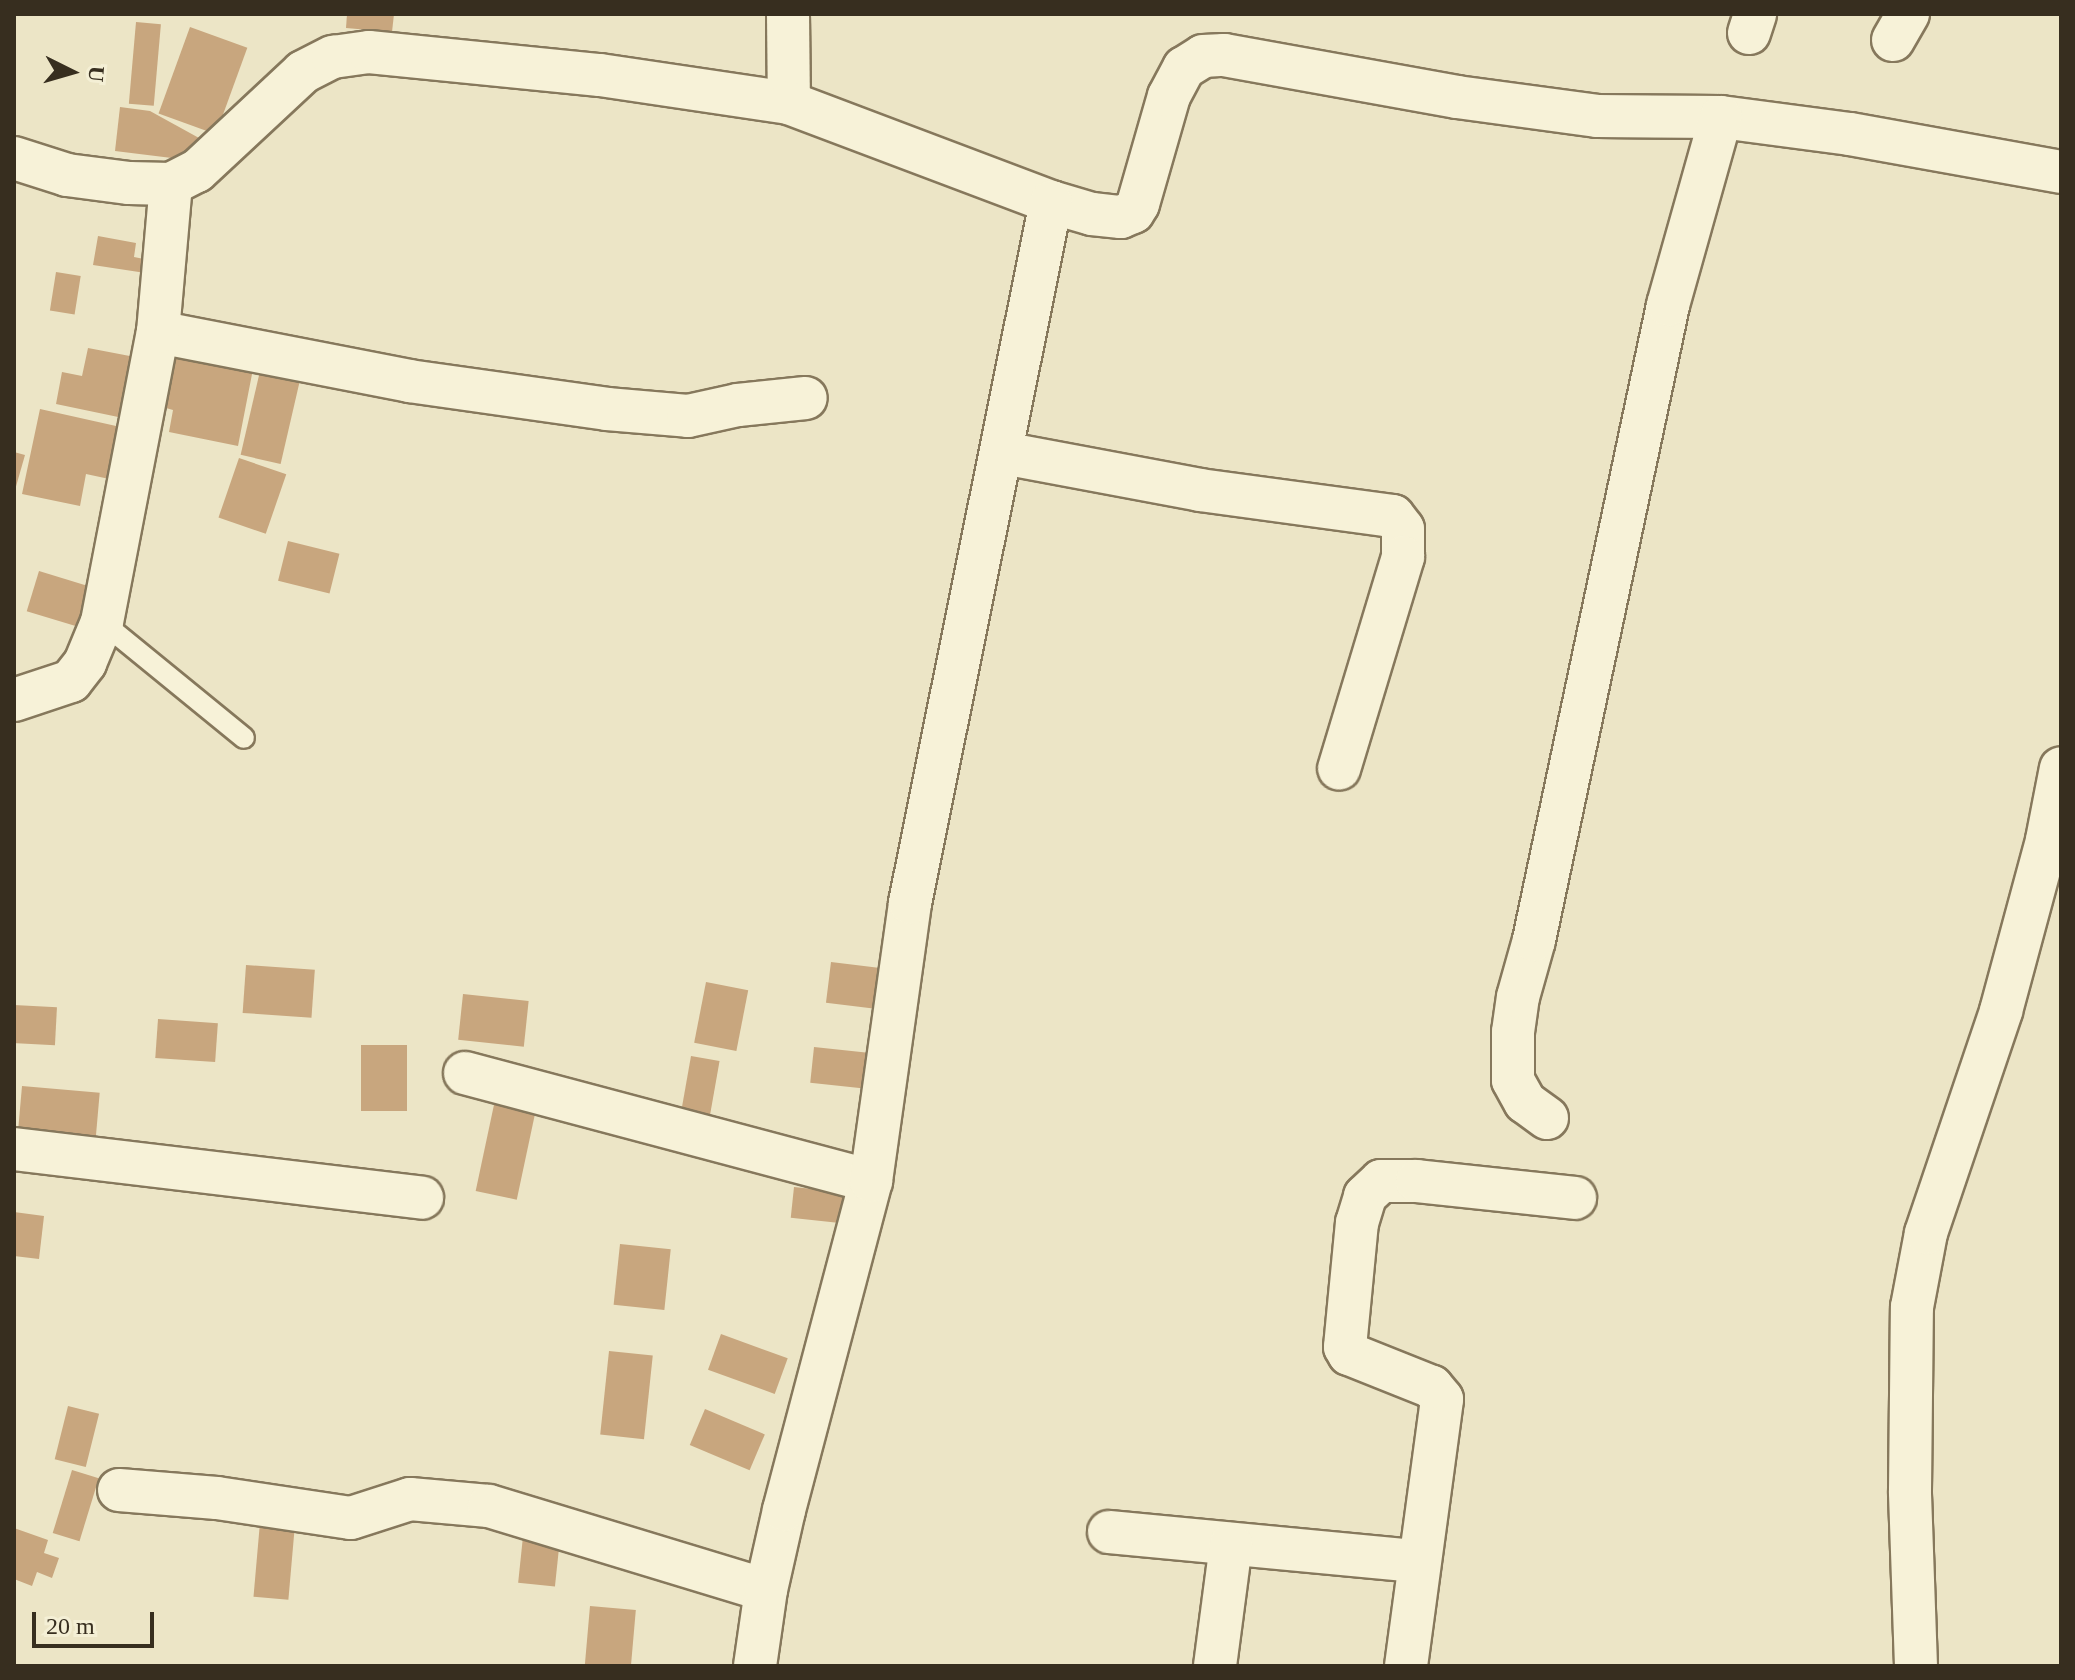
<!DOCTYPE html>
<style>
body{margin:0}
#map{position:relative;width:2075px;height:1680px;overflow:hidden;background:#ece5c6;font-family:Georgia,serif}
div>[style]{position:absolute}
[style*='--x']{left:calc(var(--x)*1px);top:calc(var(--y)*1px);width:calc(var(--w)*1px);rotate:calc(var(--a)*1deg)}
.building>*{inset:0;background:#c8a67e;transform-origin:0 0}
.roads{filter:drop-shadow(2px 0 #86785c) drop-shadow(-2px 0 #86785c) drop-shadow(0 2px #86785c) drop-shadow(0 -2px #86785c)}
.service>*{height:20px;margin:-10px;padding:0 10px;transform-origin:10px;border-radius:10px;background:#f7f2d8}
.minor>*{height:42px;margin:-21px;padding:0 21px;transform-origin:21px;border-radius:21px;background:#f7f2d8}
span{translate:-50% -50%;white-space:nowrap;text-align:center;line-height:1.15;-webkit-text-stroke:8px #f4efd5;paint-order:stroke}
.frame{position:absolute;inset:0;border:16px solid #372e1f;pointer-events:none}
.north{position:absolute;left:32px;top:32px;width:80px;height:80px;-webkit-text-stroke:6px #f4efd5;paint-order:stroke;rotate:95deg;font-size:22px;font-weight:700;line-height:32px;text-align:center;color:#372e1f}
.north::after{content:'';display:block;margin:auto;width:28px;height:36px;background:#372e1f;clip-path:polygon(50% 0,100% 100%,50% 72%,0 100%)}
.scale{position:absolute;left:32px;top:1612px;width:122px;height:36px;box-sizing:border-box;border:4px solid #372e1f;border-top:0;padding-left:10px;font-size:24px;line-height:28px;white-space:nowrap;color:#372e1f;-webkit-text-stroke:6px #f4efd5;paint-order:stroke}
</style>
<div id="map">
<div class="building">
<div style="clip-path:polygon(347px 14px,394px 14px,392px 32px,346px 28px)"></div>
<div style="left:136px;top:22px;width:25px;height:82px;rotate:5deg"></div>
<div style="left:190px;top:27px;width:61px;height:92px;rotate:20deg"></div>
<div style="clip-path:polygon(120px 107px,150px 111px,199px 138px,188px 160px,115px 151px)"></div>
<div style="clip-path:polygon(98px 236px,136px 243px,134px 257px,154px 261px,152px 274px,93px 265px)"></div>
<div style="left:56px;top:272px;width:25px;height:39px;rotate:9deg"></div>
<div style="clip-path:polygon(88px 348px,135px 357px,123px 418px,56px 404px,62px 372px,82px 376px)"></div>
<div style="clip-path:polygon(177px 353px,253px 369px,238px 446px,169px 432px,173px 410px,166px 408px)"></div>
<div style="left:260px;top:371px;width:41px;height:86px;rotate:13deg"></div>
<div style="clip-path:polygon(40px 409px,125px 428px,114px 480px,86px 474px,80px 506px,22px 494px)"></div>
<div style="clip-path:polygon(14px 452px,25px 455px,15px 490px,14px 490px)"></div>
<div style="left:239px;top:458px;width:50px;height:63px;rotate:19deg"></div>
<div style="left:288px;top:541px;width:53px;height:41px;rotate:14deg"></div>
<div style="left:39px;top:571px;width:58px;height:42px;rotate:17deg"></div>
<div style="left:831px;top:962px;width:62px;height:41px;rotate:7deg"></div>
<div style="left:246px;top:965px;width:69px;height:48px;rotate:4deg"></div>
<div style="left:706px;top:982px;width:43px;height:62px;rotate:11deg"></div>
<div style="left:463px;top:994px;width:66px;height:46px;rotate:6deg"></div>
<div style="left:14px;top:1005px;width:43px;height:38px;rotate:3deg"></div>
<div style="left:158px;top:1019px;width:60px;height:39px;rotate:4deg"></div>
<div style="left:361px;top:1045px;width:46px;height:66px"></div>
<div style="left:814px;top:1047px;width:66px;height:36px;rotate:6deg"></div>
<div style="left:691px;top:1056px;width:29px;height:62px;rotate:10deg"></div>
<div style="left:22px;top:1086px;width:78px;height:52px;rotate:5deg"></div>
<div style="left:495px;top:1100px;width:42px;height:93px;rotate:12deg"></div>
<div style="left:794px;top:1187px;width:61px;height:31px;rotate:6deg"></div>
<div style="clip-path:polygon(14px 1212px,44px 1216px,39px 1259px,14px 1256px)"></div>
<div style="left:620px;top:1244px;width:51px;height:61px;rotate:6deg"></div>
<div style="left:721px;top:1334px;width:71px;height:38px;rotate:20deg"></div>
<div style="left:609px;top:1351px;width:44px;height:84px;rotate:6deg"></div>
<div style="left:68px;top:1406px;width:32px;height:55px;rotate:14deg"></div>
<div style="left:705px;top:1409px;width:65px;height:39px;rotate:23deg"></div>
<div style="left:72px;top:1470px;width:28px;height:66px;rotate:17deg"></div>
<div style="left:261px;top:1511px;width:35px;height:86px;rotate:5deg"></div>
<div style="left:524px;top:1527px;width:37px;height:56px;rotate:6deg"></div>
<div style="clip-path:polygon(14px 1528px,48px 1540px,44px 1553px,59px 1558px,52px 1578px,37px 1572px,32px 1586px,14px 1579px)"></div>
<div style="left:590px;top:1606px;width:46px;height:60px;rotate:5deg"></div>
</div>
<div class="roads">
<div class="service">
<div style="--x:102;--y:622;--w:183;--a:39.2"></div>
</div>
<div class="minor">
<div style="--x:788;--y:14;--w:89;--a:89.4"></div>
<div style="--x:1749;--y:33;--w:20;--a:-72"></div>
<div style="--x:1893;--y:40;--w:30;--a:-60"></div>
<div style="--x:14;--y:158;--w:56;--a:17.8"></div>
<div style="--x:67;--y:175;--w:63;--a:7.4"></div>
<div style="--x:129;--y:183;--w:42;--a:1.4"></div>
<div style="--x:171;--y:184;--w:29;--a:-27"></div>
<div style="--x:197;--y:171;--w:145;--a:-43"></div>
<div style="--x:303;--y:72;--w:34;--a:-27"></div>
<div style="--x:333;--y:57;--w:36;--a:-8"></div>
<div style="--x:369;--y:52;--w:232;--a:5.7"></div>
<div style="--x:600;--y:75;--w:191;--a:8.4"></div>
<div style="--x:789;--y:103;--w:280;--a:20.7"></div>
<div style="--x:1051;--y:202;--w:43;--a:16.3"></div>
<div style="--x:1092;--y:214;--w:29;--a:6"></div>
<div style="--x:1121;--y:217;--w:13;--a:-23"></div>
<div style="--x:1133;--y:212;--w:9;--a:-58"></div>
<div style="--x:1138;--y:204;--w:112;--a:-74"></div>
<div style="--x:1169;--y:96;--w:32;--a:-62"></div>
<div style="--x:1184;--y:68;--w:22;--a:-32"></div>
<div style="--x:1203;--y:56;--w:21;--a:-3"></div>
<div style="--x:1224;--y:55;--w:237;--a:10.2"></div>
<div style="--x:1457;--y:97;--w:141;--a:7.7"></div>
<div style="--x:1597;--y:116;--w:124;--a:0.5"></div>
<div style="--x:1721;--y:117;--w:130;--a:7.5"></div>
<div style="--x:1850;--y:134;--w:214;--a:10.2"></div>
<div style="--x:158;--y:332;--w:256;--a:11"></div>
<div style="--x:409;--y:381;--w:200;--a:8"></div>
<div style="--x:607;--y:409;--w:81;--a:4.9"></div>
<div style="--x:688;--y:416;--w:51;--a:-12.4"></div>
<div style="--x:738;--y:405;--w:68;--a:-5.9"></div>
<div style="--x:1003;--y:453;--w:200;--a:10.6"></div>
<div style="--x:1200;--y:490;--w:195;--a:7.7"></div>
<div style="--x:1393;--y:516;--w:16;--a:52"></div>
<div style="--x:1403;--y:529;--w:28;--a:90"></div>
<div style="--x:1403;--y:557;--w:221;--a:106.8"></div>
<div style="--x:14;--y:700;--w:60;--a:-18.4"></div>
<div style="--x:71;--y:681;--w:23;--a:-52"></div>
<div style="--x:85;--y:663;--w:44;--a:-67.5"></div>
<div style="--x:102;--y:622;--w:295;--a:-79.1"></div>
<div style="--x:158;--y:332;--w:149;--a:-85"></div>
<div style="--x:465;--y:1073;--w:420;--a:14.9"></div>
<div style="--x:1547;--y:1118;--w:27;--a:-144"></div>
<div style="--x:1525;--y:1102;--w:25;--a:-119"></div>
<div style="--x:1513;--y:1080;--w:48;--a:-90"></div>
<div style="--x:1513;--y:1032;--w:35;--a:-82"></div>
<div style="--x:1518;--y:997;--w:59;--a:-74.3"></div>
<div style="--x:1534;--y:940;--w:649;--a:-78.08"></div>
<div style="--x:1668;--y:305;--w:195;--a:-74.3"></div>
<div style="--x:14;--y:1149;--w:411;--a:6.8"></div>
<div style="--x:119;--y:1490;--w:98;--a:4.7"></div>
<div style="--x:217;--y:1498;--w:135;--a:8.5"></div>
<div style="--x:351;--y:1518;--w:62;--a:-17.9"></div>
<div style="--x:410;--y:1499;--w:79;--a:5.1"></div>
<div style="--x:489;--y:1506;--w:289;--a:16.9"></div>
<div style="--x:1109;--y:1532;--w:309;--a:5.4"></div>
<div style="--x:755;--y:1666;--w:77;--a:-81.8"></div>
<div style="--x:766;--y:1590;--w:82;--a:-77.3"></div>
<div style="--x:784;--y:1510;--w:340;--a:-75.2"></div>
<div style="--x:871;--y:1181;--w:281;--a:-82"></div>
<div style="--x:910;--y:903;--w:715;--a:-78.63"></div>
<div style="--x:1215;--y:1666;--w:123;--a:-82.5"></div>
<div style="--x:1406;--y:1666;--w:269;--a:-82.3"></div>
<div style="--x:1442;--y:1399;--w:16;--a:-130"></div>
<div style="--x:1432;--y:1387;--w:89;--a:-158.3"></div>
<div style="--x:1349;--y:1354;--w:8;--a:-120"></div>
<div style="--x:1345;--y:1347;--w:125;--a:-84.5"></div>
<div style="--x:1357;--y:1223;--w:28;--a:-73"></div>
<div style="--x:1365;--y:1196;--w:22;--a:-43"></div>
<div style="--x:1381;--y:1181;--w:36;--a:0"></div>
<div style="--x:1417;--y:1181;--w:159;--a:6.1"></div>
<div style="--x:1916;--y:1666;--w:175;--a:-92"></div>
<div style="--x:1910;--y:1491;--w:184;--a:-89.4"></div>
<div style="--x:1912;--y:1307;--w:75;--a:-79.3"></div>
<div style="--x:1926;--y:1233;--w:234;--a:-71.3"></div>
<div style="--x:2001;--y:1011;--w:177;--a:-74.9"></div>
<div style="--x:2047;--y:840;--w:73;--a:-79"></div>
</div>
</div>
<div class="frame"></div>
<div class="north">U</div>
<div class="scale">20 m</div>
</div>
